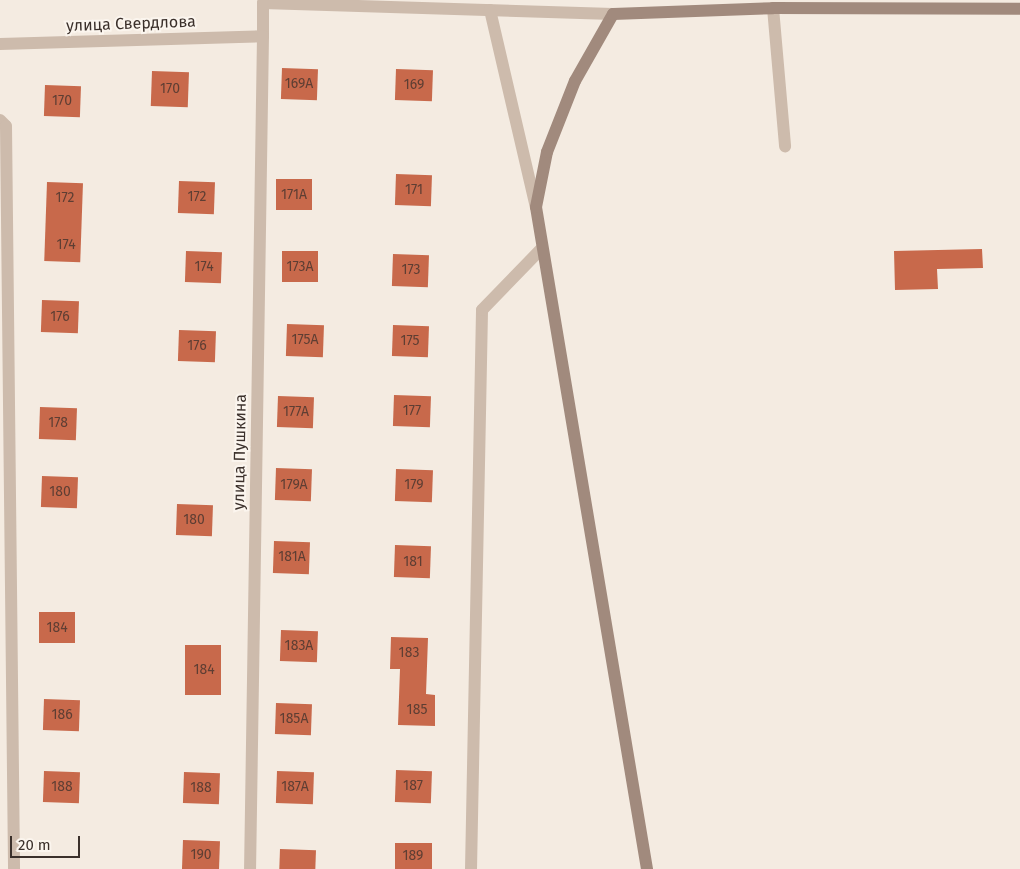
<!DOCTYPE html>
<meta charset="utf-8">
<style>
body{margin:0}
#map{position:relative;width:1020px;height:869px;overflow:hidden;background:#f4ebe1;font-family:"Fira Sans",sans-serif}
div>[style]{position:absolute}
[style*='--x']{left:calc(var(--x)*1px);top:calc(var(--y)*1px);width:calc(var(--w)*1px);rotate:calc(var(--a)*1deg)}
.building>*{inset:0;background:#c8694b;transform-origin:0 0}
.service>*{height:12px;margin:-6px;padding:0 6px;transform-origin:6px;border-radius:6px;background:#cdbbac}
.minor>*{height:12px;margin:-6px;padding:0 6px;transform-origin:6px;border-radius:6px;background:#cdbbac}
.secondary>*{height:12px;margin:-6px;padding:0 6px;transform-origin:6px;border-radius:6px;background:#a18a7d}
span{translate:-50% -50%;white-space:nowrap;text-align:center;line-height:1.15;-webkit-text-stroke:4px #fbf5ee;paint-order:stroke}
.number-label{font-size:14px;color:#5e3e33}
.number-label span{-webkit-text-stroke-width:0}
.street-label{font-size:16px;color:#3b302b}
.scale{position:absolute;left:10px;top:836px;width:70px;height:22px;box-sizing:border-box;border:2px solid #3b302b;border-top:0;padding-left:6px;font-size:15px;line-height:18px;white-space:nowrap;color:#3b302b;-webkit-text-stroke:4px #fbf5ee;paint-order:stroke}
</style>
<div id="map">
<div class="building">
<div style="left:282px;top:68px;width:36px;height:31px;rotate:2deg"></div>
<div style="left:396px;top:69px;width:37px;height:31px;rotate:2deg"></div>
<div style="left:152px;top:71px;width:37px;height:35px;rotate:2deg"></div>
<div style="left:45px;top:85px;width:36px;height:31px;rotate:2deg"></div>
<div style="left:396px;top:174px;width:36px;height:31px;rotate:2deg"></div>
<div style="left:276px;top:179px;width:36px;height:31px"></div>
<div style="left:179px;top:181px;width:36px;height:32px;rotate:2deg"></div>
<div style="left:47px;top:182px;width:36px;height:79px;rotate:2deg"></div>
<div style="clip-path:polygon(982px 249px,983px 268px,937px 269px,938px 289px,895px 290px,894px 251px)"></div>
<div style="left:186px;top:251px;width:36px;height:31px;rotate:2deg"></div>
<div style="left:282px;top:251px;width:36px;height:31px"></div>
<div style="left:393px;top:254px;width:36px;height:32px;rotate:2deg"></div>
<div style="left:42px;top:300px;width:37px;height:32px;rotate:2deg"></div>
<div style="left:287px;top:324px;width:37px;height:32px;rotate:2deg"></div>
<div style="left:393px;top:325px;width:36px;height:31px;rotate:2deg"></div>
<div style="left:179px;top:330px;width:37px;height:31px;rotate:2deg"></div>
<div style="left:394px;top:395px;width:37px;height:31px;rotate:2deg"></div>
<div style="left:278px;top:396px;width:36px;height:31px;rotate:2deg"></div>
<div style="left:40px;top:407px;width:37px;height:32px;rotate:2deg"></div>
<div style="left:276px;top:468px;width:36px;height:32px;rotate:2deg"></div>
<div style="left:396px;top:469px;width:37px;height:32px;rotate:2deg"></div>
<div style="left:42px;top:476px;width:36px;height:31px;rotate:2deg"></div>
<div style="left:177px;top:504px;width:36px;height:31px;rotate:2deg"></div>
<div style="left:274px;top:541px;width:36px;height:32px;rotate:2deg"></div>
<div style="left:395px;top:545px;width:36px;height:32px;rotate:2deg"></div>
<div style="left:39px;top:612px;width:36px;height:31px"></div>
<div style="left:281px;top:630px;width:37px;height:31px;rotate:2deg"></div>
<div style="clip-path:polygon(391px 637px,428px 638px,426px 694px,435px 695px,435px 726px,398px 725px,400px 669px,390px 669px)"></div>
<div style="left:185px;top:645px;width:36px;height:50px"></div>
<div style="left:44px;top:699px;width:36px;height:31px;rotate:2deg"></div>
<div style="left:276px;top:703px;width:36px;height:31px;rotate:2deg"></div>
<div style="left:396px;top:770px;width:36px;height:32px;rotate:2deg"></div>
<div style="left:44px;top:771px;width:36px;height:31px;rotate:2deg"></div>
<div style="left:277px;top:771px;width:37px;height:32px;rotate:2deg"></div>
<div style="left:184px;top:772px;width:36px;height:31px;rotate:2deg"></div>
<div style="left:183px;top:840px;width:37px;height:29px;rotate:2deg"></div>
<div style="left:395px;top:843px;width:37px;height:26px"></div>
<div style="left:280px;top:849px;width:36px;height:20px;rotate:2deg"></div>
</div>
<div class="service">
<div style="--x:773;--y:8;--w:139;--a:85"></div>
<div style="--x:263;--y:36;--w:33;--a:-90"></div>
<div style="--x:263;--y:3;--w:350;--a:1.8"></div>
</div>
<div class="minor">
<div style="--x:490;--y:10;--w:202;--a:76.9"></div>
<div style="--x:0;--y:44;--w:263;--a:-1.7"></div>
<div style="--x:263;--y:36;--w:833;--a:90.89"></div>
<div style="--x:0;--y:120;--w:8;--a:45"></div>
<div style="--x:6;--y:126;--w:743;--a:89.38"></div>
<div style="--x:471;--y:869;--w:559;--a:-88.87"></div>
<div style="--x:482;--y:310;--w:86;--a:-45.9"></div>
</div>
<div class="secondary">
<div style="--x:647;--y:869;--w:671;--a:-99.52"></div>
<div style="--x:536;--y:207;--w:56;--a:-78.7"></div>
<div style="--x:547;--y:152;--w:76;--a:-68.5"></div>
<div style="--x:575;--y:81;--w:77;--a:-60.4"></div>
<div style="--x:613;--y:14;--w:160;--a:-2.1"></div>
<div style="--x:773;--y:8;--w:247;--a:0.2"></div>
</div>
<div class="number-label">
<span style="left:299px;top:84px">169А</span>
<span style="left:414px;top:85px">169</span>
<span style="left:170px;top:89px">170</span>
<span style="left:62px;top:101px">170</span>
<span style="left:414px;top:190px">171</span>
<span style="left:294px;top:195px">171А</span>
<span style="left:197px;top:197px">172</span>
<span style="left:65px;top:198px">172</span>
<span style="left:66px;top:245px">174</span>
<span style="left:204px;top:267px">174</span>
<span style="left:300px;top:267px">173А</span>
<span style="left:411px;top:270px">173</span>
<span style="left:60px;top:317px">176</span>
<span style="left:305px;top:340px">175А</span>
<span style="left:410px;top:341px">175</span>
<span style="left:197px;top:346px">176</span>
<span style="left:412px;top:411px">177</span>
<span style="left:296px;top:412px">177А</span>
<span style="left:58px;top:423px">178</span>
<span style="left:294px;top:485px">179А</span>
<span style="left:414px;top:485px">179</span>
<span style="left:60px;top:492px">180</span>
<span style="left:194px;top:520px">180</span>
<span style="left:292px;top:557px">181А</span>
<span style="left:413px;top:562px">181</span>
<span style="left:57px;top:628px">184</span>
<span style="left:299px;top:646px">183А</span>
<span style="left:409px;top:653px">183</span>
<span style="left:204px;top:670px">184</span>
<span style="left:417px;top:710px">185</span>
<span style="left:62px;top:715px">186</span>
<span style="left:294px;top:719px">185А</span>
<span style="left:413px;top:786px">187</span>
<span style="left:62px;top:787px">188</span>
<span style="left:295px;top:787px">187А</span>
<span style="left:201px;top:788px">188</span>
<span style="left:201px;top:855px">190</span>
<span style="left:413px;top:856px">189</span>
</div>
<div class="street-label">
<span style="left:131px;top:24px;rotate:-2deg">улица Свердлова</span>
<span style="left:240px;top:452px;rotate:-89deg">улица Пушкина</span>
</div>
<div class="scale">20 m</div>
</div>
